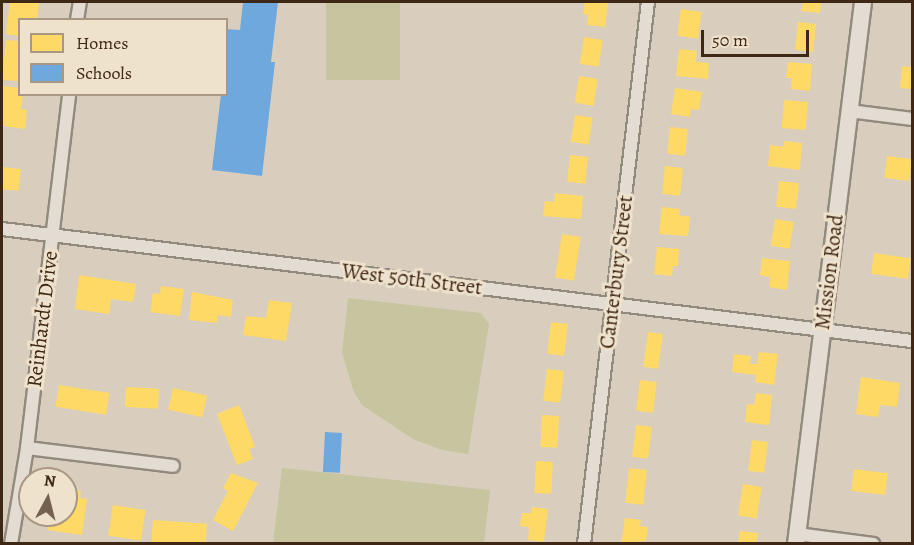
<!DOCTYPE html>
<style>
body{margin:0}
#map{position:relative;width:914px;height:545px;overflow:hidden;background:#d9cebd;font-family:Alegreya,serif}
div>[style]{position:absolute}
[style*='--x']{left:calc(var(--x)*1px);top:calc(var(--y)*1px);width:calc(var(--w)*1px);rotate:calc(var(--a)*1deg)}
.green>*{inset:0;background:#c7c4a0;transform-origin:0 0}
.homes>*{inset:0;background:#ffd966;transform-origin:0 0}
.schools>*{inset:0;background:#6fa8dc;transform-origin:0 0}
.roads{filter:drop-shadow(2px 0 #938a7e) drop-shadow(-2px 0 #938a7e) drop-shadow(0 2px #938a7e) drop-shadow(0 -2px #938a7e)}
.street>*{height:12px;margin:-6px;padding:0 6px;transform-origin:6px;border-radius:6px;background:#e2dcd3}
.secondary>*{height:16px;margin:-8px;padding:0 8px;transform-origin:8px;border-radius:8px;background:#e2dcd3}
span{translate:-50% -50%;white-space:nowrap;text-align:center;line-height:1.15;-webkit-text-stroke:6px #efe2cc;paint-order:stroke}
.street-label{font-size:21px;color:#3f2715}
.frame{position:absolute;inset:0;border:3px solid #3f2715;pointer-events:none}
.legend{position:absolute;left:18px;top:18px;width:210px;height:78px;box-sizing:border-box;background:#efe2cc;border:2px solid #a99783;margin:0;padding:8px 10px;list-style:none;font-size:18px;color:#3f2715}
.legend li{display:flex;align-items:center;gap:12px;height:30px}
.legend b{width:30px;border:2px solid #a99783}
.north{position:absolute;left:18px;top:467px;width:60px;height:60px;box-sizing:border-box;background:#efe2cc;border:2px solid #a99783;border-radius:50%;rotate:7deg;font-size:16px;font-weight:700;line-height:24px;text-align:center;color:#3f2715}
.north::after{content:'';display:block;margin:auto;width:21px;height:27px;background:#756150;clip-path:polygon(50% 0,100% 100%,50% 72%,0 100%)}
.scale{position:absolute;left:701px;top:30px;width:108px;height:27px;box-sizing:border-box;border:3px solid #3f2715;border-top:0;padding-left:8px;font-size:18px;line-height:21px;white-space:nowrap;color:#3f2715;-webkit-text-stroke:4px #efe2cc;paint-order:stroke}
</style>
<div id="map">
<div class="green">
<div style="left:326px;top:2px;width:74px;height:78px"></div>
<div style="clip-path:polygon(348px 298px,481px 313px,489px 324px,468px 454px,442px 450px,413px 439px,362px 405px,354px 392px,342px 353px)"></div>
<div style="clip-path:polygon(282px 468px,490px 490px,484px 543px,273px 544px)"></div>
</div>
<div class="homes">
<div style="clip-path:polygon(10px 2px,39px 2px,37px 20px,20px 20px,20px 36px,6px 34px)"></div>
<div style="clip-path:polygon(585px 2px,608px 2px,605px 27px,587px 25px,588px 15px,583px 14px)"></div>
<div style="clip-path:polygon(803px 2px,821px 2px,820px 13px,801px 11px)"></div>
<div style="left:681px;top:9px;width:21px;height:27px;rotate:8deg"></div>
<div style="left:798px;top:22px;width:18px;height:28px;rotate:6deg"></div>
<div style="left:584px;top:37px;width:19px;height:27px;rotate:9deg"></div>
<div style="clip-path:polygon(6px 40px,20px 41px,20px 81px,2px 80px)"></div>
<div style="clip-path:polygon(679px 49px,697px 51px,696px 62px,709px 63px,708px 79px,676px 76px)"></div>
<div style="clip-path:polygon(788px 62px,812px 64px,810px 91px,791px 89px,792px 78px,786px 78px)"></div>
<div style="clip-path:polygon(902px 66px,912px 67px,912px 89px,900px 88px)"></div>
<div style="left:579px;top:76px;width:19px;height:27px;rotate:9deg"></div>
<div style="clip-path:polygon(3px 86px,20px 88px,20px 94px,23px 94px,21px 109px,27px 110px,25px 129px,2px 126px)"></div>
<div style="clip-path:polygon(675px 88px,702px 92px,699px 110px,691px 109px,690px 117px,671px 114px)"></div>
<div style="left:784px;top:100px;width:24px;height:28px;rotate:5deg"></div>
<div style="left:575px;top:115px;width:18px;height:27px;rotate:9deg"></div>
<div style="left:670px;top:127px;width:18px;height:27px;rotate:6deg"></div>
<div style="clip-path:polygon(784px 141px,802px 143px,800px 170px,768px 166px,770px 145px,784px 147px)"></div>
<div style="left:570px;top:155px;width:18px;height:27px;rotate:6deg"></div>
<div style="left:887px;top:156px;width:25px;height:22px;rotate:7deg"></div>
<div style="left:665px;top:166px;width:18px;height:28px;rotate:6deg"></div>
<div style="left:2px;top:167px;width:19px;height:22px;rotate:6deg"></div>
<div style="left:779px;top:181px;width:20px;height:26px;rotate:6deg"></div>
<div style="clip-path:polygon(555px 193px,583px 196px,581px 219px,543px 216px,545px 201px,554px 202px)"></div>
<div style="clip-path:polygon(662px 207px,680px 209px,679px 215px,690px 217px,688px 236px,659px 234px)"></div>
<div style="left:775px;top:219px;width:19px;height:27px;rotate:9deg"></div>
<div style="left:562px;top:234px;width:19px;height:44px;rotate:9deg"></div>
<div style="clip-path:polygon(657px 247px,679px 249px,678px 266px,673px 266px,672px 276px,654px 274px)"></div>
<div style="left:874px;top:253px;width:37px;height:21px;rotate:8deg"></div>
<div style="clip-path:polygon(762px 258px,790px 261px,787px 290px,769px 287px,770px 277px,760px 275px)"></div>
<div style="clip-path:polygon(79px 275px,136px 284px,133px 302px,111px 299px,109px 314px,75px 309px)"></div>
<div style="clip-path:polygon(161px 286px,184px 289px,180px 316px,150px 312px,153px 293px,160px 294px)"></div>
<div style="clip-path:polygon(192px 292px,233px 300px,231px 317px,218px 315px,217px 323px,189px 320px)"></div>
<div style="clip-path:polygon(269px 300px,292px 303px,286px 341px,243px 335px,246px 316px,266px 318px)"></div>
<div style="left:551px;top:322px;width:17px;height:32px;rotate:7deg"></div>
<div style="left:648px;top:332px;width:15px;height:35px;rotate:8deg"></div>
<div style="clip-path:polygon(759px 352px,778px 354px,774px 385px,755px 382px,756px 375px,732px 372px,734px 354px,751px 356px,750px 364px,757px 364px)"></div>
<div style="left:547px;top:369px;width:17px;height:32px;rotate:7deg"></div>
<div style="clip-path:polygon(861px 377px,900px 383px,897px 407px,880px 405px,878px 417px,856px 414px)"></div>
<div style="left:640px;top:380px;width:17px;height:31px;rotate:7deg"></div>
<div style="left:59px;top:385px;width:51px;height:22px;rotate:9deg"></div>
<div style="left:126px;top:387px;width:33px;height:20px;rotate:3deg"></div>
<div style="left:173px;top:388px;width:35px;height:22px;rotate:13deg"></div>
<div style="clip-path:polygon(756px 393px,772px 395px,769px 425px,745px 422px,747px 404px,754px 405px)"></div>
<div style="clip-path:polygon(239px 405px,255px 447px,249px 449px,253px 459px,237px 465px,217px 414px)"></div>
<div style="left:542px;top:415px;width:17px;height:32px;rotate:3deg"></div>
<div style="left:636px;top:425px;width:16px;height:32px;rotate:7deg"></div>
<div style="left:752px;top:440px;width:16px;height:31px;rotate:7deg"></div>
<div style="left:536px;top:461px;width:17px;height:32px;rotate:3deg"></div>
<div style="left:629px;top:468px;width:18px;height:35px;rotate:6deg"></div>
<div style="left:854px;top:469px;width:34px;height:22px;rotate:7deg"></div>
<div style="clip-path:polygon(231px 473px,258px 483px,233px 531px,213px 520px,228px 491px,223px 488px)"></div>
<div style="left:743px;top:484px;width:19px;height:32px;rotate:9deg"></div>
<div style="clip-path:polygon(66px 489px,81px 491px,80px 498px,87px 499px,82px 535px,48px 530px,50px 515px,66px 515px)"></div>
<div style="left:113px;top:505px;width:33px;height:31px;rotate:9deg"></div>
<div style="clip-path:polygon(532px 507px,548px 509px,544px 542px,528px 540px,529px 527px,520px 526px,522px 513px,531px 513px)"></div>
<div style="clip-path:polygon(625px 518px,641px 520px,640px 526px,648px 527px,646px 541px,621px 544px)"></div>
<div style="left:153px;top:520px;width:54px;height:22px;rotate:4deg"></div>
<div style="clip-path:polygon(740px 531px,758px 533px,756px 544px,738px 544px)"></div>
</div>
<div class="schools">
<div style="clip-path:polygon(243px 2px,278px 2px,271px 62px,275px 62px,262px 176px,212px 170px,221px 94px,226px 94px,226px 29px,240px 30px)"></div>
<div style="left:325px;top:432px;width:17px;height:40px;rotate:3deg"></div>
</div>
<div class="roads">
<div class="street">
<div style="--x:77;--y:20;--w:18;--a:-81"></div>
<div style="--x:849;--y:111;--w:64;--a:7.2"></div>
<div style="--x:2;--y:229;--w:917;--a:7.02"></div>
<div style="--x:27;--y:448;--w:147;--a:7"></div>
<div style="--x:797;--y:534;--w:77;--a:7.5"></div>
<div style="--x:11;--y:544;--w:97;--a:-80.5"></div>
<div style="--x:27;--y:448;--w:356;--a:-83.2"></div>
<div style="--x:584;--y:544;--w:546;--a:-83.27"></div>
</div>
<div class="secondary">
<div style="--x:796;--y:544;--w:546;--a:-82.95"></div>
</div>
</div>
<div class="street-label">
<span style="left:616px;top:272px;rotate:-83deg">Canterbury Street</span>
<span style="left:829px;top:272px;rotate:-83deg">Mission Road</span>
<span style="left:412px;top:279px;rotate:7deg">West 50th Street</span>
<span style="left:42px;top:319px;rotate:-83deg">Reinhardt Drive</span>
</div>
<div class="frame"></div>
<ul class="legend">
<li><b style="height:16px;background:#ffd966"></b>Homes</li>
<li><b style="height:16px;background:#6fa8dc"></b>Schools</li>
</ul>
<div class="north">N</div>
<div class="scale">50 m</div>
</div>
